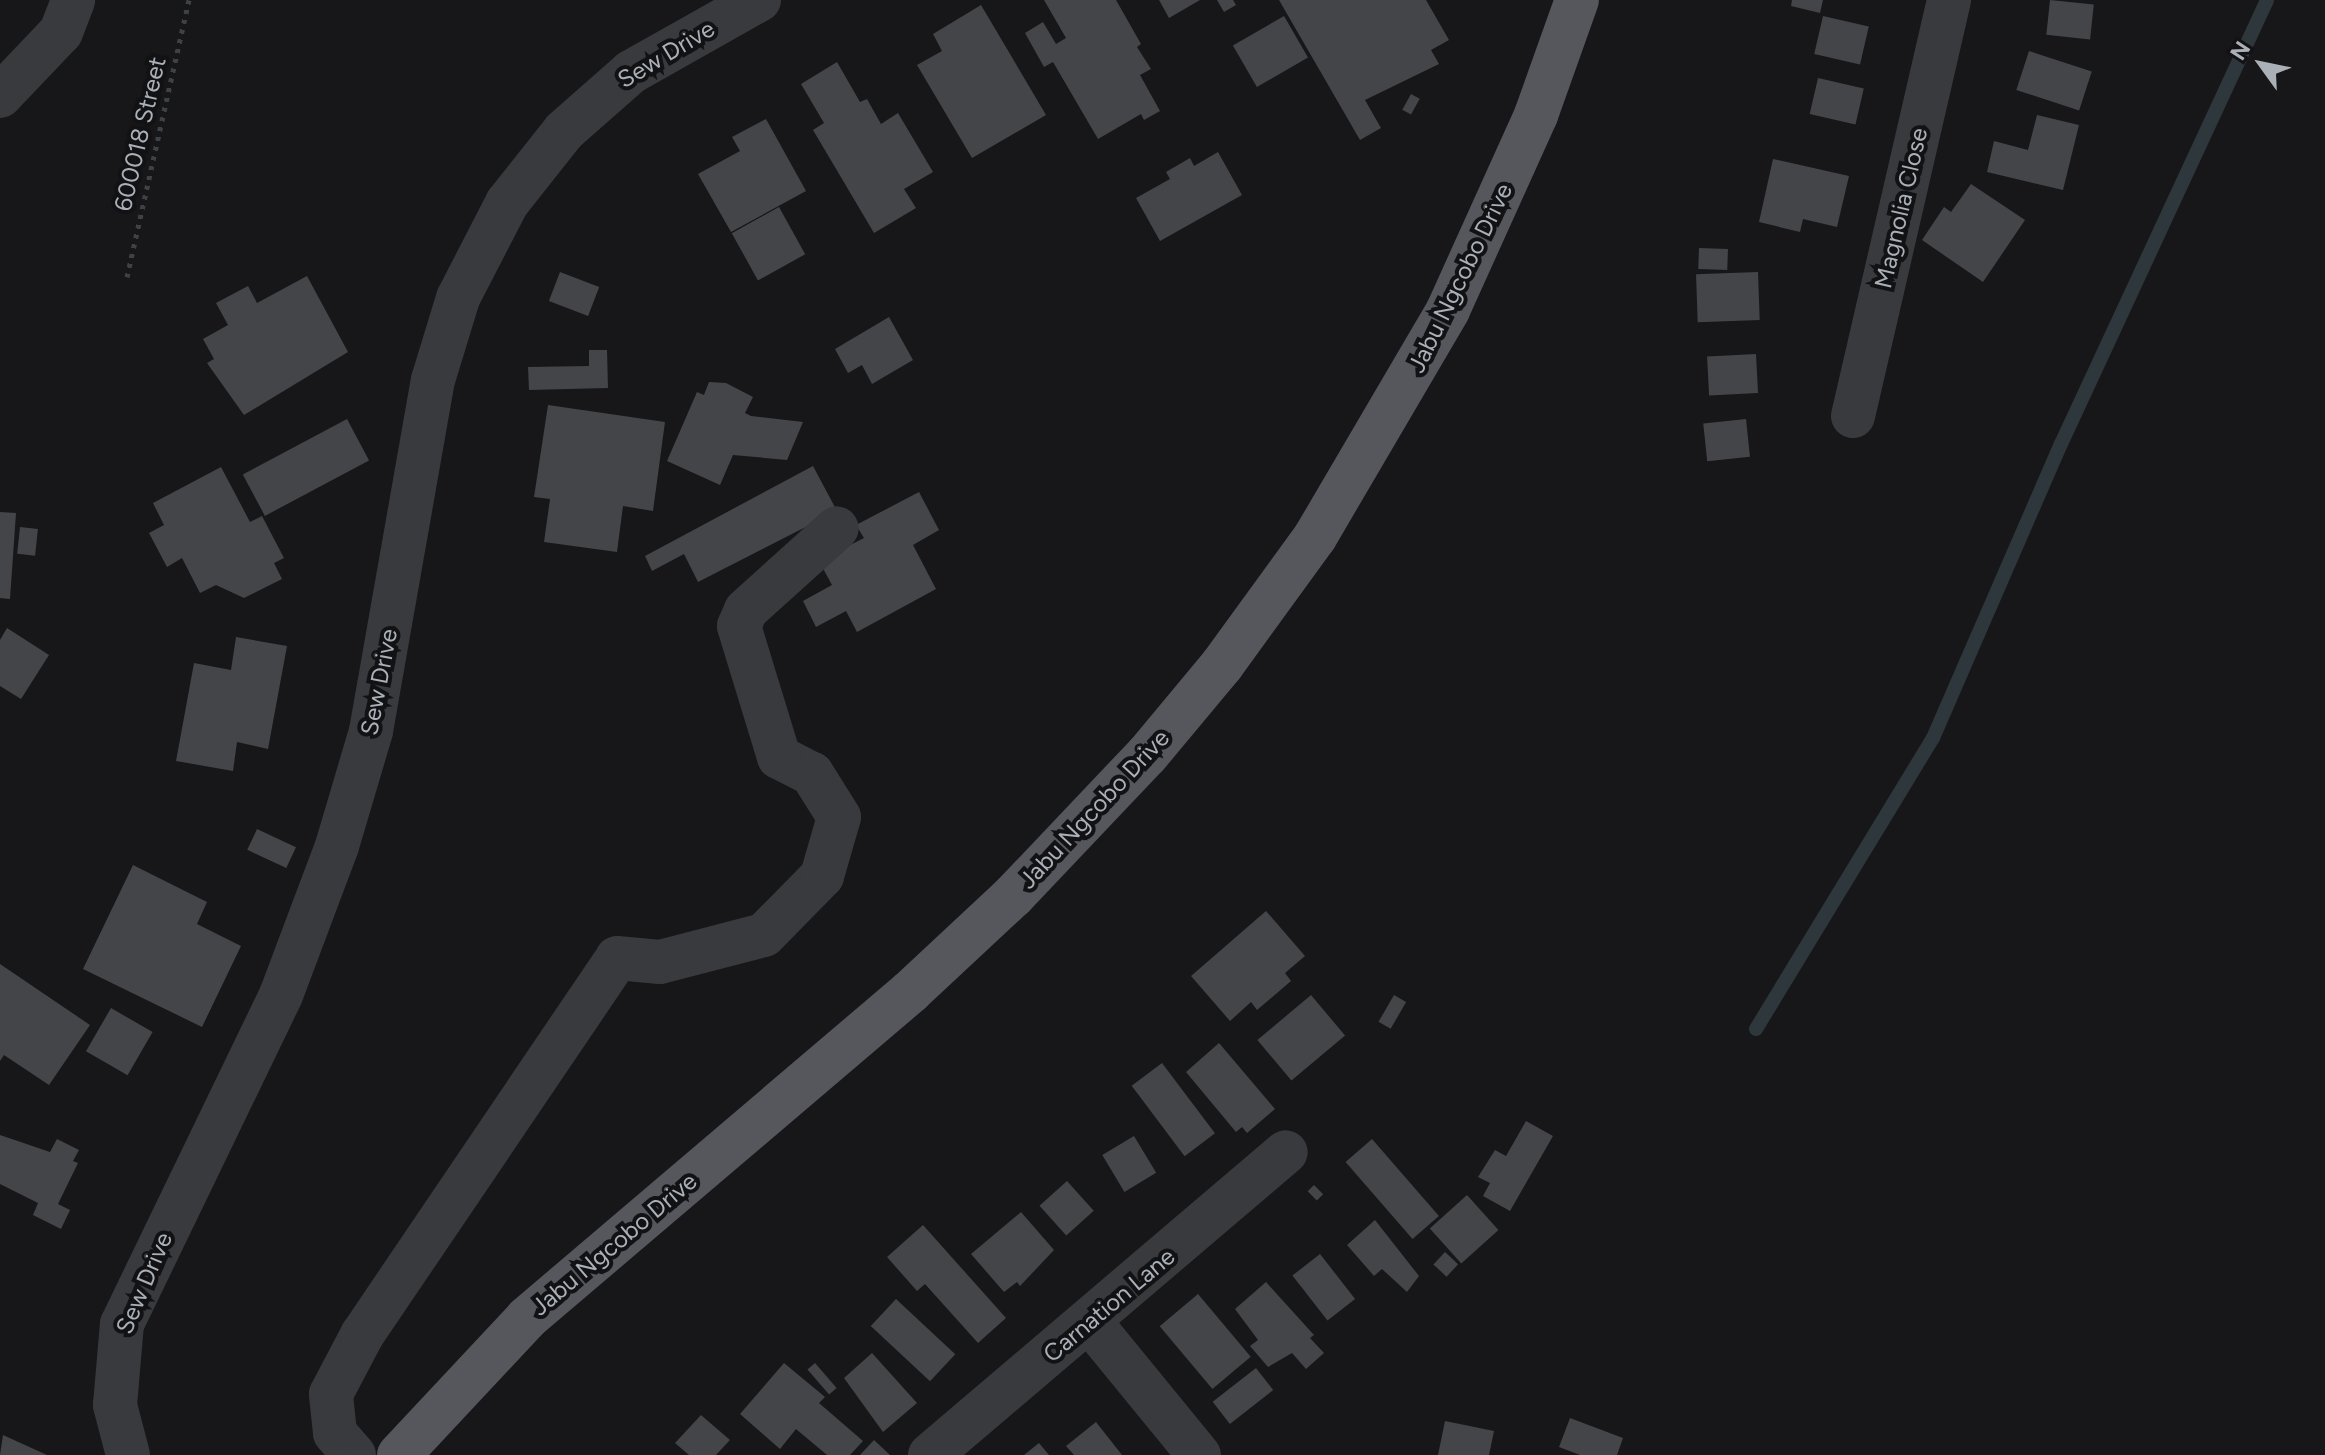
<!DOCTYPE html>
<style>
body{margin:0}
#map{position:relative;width:2325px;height:1455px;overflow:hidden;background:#171719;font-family:Figtree,sans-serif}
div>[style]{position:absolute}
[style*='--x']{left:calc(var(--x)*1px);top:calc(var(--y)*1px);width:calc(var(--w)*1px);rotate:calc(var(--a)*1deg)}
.stream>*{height:14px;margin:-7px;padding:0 7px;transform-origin:7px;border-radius:7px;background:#2e373c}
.building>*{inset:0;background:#444549;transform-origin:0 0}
.path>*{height:5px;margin-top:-2.5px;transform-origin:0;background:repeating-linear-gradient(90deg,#3e4145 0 4px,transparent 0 10px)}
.minor>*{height:44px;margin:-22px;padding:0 22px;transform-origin:22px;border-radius:22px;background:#383a3e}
.major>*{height:44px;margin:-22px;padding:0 22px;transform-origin:22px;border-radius:22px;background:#55575d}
span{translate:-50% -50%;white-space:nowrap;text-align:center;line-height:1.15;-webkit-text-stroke:8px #121214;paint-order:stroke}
.street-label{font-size:24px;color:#aab0b8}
.north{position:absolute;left:2221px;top:24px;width:80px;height:80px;-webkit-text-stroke:6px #121214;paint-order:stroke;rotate:303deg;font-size:22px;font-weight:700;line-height:32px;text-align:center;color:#aab0b8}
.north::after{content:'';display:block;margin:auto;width:28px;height:36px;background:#aab0b8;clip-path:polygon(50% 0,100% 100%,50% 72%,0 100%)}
</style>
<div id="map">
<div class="stream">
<div style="--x:1756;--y:1029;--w:341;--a:-58.7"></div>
<div style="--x:1933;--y:738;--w:321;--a:-66.5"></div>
<div style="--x:2061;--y:444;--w:489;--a:-65.1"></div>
</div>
<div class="building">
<div style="clip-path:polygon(1044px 0,1116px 0,1141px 44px,1137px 47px,1151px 69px,1140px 75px,1160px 111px,1144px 120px,1141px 114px,1098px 139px,1053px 62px,1044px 67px,1025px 33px,1043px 22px,1056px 44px,1066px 38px)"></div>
<div style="clip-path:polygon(1159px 0,1200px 0,1169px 18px)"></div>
<div style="clip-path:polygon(1217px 0,1233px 0,1236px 5px,1224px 12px)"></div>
<div style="clip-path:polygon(1279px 0,1426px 0,1449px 40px,1431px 50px,1439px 64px,1365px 100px,1381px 128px,1360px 140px)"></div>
<div style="clip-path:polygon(1792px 0,1823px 0,1820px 13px,1791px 6px)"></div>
<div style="left:2050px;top:0;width:44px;height:35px;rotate:6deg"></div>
<div style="clip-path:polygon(981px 5px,1046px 115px,972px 158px,917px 65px,942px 51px,933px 34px)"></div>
<div style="left:1284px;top:16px;width:48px;height:59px;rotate:60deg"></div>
<div style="left:1823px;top:16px;width:47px;height:39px;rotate:13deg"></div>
<div style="left:2029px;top:51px;width:66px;height:41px;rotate:18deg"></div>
<div style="clip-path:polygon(837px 62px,860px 102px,867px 99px,881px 124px,898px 113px,933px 172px,904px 189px,916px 208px,874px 233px,813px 130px,824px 123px,801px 84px)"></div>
<div style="left:1818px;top:78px;width:47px;height:37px;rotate:13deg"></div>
<div style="left:1411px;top:94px;width:10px;height:18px;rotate:29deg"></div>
<div style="clip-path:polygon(2037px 115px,2079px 125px,2063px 190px,1987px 172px,1994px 141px,2028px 150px)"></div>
<div style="clip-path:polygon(766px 119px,806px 191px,731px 232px,698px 174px,740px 151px,732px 137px)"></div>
<div style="clip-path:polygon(1218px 152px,1242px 195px,1160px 241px,1136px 198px,1170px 179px,1166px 172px,1190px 158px,1194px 166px)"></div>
<div style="clip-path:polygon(1773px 159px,1849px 176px,1837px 227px,1803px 219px,1800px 232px,1759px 222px)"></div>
<div style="clip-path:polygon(1971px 184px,2025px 220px,1983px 282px,1922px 240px,1944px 207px,1951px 212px)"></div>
<div style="left:779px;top:207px;width:54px;height:54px;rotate:61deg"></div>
<div style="left:1699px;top:248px;width:29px;height:21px;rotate:2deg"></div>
<div style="left:560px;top:272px;width:42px;height:31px;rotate:21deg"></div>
<div style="left:1758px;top:272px;width:48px;height:62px;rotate:88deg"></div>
<div style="clip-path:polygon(307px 276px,348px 352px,244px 415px,207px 363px,214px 359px,203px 339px,228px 325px,216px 303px,248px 286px,257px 303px)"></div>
<div style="clip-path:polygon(889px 317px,913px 360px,872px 384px,862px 365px,848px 373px,835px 349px)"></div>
<div style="clip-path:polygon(589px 350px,607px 350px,608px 388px,529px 390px,528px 367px,589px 366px)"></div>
<div style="left:1756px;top:354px;width:39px;height:49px;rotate:87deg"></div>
<div style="clip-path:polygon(709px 382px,726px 383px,753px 397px,745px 413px,751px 416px,803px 422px,787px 460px,733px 455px,720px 485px,667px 461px,697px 392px,704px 395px)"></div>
<div style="clip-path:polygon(548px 405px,665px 422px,653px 511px,623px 506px,617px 552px,544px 542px,550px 499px,534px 497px)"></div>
<div style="left:347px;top:419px;width:47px;height:118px;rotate:62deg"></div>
<div style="left:1746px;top:419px;width:38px;height:43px;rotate:84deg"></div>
<div style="clip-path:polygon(813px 466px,837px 511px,698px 582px,684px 554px,652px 571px,645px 556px)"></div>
<div style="clip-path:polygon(221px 467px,250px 522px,262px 516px,284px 558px,274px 563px,282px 579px,244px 598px,216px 585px,200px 593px,182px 558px,167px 567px,149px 533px,164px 525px,153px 503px)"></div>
<div style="clip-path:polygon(919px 492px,939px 530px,913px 545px,936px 589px,857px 632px,846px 611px,816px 627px,803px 601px,832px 585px,819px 561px,864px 538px,856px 525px)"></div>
<div style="clip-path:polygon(0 512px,16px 513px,10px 599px,0 598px)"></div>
<div style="left:20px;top:527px;width:18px;height:27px;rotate:6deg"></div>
<div style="clip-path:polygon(7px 628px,49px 655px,21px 699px,0 686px,0 640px)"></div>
<div style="clip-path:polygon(236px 637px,287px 646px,268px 749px,237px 742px,233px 771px,176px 761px,194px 663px,231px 670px)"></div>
<div style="left:257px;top:829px;width:43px;height:23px;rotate:25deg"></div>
<div style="clip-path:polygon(133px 865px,207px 902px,197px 924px,241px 946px,202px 1027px,83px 969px)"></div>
<div style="clip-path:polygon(1266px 911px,1305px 956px,1285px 973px,1291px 981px,1257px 1010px,1251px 1002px,1230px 1021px,1191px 976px)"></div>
<div style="clip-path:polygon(0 964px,90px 1025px,49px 1085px,4px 1055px,0 1061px)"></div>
<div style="left:1311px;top:995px;width:53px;height:70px;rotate:50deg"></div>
<div style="left:1394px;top:995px;width:14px;height:31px;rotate:30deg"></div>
<div style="left:111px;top:1008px;width:48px;height:50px;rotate:30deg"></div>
<div style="clip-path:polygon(1219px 1043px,1275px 1109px,1247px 1133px,1242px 1127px,1236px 1132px,1186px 1072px)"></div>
<div style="left:1162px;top:1063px;width:88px;height:38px;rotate:53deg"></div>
<div style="clip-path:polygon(1526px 1121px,1553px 1136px,1510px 1211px,1483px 1196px,1490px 1183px,1478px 1177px,1495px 1150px,1506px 1156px)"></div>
<div style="clip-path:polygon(0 1135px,50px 1152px,57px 1139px,79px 1150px,73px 1161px,78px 1163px,58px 1204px,70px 1210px,61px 1229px,33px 1215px,38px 1203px,0 1184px)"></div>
<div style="left:1134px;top:1136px;width:43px;height:37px;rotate:59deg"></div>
<div style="left:1372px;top:1139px;width:102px;height:35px;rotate:49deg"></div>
<div style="left:1067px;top:1181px;width:40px;height:37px;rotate:48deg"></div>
<div style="left:1314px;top:1185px;width:13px;height:9px;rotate:45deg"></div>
<div style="left:1467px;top:1195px;width:47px;height:50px;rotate:48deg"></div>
<div style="clip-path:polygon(1021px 1212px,1054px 1250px,1020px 1286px,1017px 1282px,1004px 1292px,971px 1254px)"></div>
<div style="clip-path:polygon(1375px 1220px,1419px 1276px,1407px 1292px,1382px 1269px,1374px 1276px,1347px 1245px)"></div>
<div style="clip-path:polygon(923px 1225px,1006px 1318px,978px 1343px,925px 1284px,917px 1291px,887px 1257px)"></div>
<div style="left:1445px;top:1252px;width:18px;height:17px;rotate:43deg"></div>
<div style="left:1320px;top:1254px;width:57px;height:35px;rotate:52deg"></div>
<div style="clip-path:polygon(1266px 1282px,1314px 1335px,1310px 1338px,1324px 1353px,1306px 1369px,1292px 1353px,1268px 1367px,1250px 1346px,1258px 1340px,1235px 1309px)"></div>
<div style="left:1198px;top:1294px;width:82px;height:50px;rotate:50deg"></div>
<div style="left:896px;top:1299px;width:81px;height:37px;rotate:43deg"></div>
<div style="clip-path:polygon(872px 1353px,917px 1403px,883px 1432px,844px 1378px)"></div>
<div style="clip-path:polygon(784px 1363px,825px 1397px,819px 1403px,863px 1441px,850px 1455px,827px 1455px,796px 1429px,780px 1449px,740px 1414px)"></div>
<div style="left:815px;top:1363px;width:33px;height:10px;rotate:49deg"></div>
<div style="left:1256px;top:1368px;width:28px;height:55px;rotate:52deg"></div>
<div style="clip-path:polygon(701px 1415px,730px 1440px,716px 1455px,689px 1455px,675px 1443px)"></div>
<div style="clip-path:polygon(1570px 1418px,1623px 1438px,1617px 1455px,1580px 1455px,1559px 1447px)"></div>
<div style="clip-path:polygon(1445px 1421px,1494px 1431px,1489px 1455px,1438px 1455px)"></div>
<div style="clip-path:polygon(1096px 1422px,1122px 1455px,1074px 1455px,1066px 1446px)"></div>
<div style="clip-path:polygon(3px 1435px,47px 1455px,0 1455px)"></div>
<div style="clip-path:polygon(874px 1440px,890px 1455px,860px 1455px)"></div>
<div style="clip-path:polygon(1039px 1443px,1049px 1455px,1024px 1455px)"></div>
</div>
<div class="path">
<div style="--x:127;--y:277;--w:284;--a:-77.4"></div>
</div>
<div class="minor">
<div style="--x:0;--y:96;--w:88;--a:-46.4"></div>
<div style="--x:61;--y:32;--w:34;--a:-69"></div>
<div style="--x:1853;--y:416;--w:427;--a:-77"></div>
<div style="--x:1090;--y:1322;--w:172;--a:50.7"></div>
<div style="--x:128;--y:1455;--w:52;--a:-104.6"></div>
<div style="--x:115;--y:1405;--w:81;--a:-85.1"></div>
<div style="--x:122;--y:1324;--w:365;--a:-64.2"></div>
<div style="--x:281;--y:995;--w:159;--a:-69.4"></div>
<div style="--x:337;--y:846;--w:120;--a:-73.5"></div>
<div style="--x:371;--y:731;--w:356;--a:-80"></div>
<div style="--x:433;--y:380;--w:86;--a:-73"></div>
<div style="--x:458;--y:298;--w:107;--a:-62.7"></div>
<div style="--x:507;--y:203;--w:92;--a:-51.6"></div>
<div style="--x:564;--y:131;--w:89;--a:-41.4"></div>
<div style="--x:631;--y:72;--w:147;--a:-29.4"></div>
<div style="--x:354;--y:1455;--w:29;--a:-131"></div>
<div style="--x:335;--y:1433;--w:39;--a:-96"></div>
<div style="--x:331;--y:1394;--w:67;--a:-62.3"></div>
<div style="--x:362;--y:1335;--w:455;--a:-55.9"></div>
<div style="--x:617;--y:958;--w:43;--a:5.3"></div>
<div style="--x:660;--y:962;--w:107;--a:-14.6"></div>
<div style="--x:764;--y:935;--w:83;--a:-45.5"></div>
<div style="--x:822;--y:876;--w:61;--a:-73.9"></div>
<div style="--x:839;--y:817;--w:51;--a:-122.1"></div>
<div style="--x:812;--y:774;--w:37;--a:-153"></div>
<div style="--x:779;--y:757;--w:137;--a:-107"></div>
<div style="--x:739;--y:626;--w:17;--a:-66"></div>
<div style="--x:746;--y:610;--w:122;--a:-42"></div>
<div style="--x:930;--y:1455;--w:467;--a:-40.4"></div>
</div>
<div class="major">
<div style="--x:399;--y:1455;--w:187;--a:-46.9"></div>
<div style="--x:527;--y:1318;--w:503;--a:-40.4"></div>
<div style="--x:910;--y:992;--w:141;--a:-43"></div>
<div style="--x:1013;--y:896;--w:195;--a:-46.5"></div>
<div style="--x:1147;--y:755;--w:117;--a:-50.2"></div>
<div style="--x:1222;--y:665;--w:158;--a:-54"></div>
<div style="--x:1315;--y:537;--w:263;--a:-59.6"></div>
<div style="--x:1448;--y:310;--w:214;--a:-65.7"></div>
<div style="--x:1536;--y:115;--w:122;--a:-70.4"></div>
</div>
<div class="street-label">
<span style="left:666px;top:54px;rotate:-31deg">Sew Drive</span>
<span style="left:140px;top:134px;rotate:-77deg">600018 Street</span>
<span style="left:1901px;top:208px;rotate:-77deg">Magnolia Close</span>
<span style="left:1460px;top:278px;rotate:-64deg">Jabu Ngcobo Drive</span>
<span style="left:379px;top:682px;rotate:-79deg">Sew Drive</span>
<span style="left:1094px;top:809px;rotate:-47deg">Jabu Ngcobo Drive</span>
<span style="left:614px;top:1244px;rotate:-40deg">Jabu Ngcobo Drive</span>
<span style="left:144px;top:1283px;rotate:-67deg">Sew Drive</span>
<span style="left:1109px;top:1305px;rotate:-40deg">Carnation Lane</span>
</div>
<div class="north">N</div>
</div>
